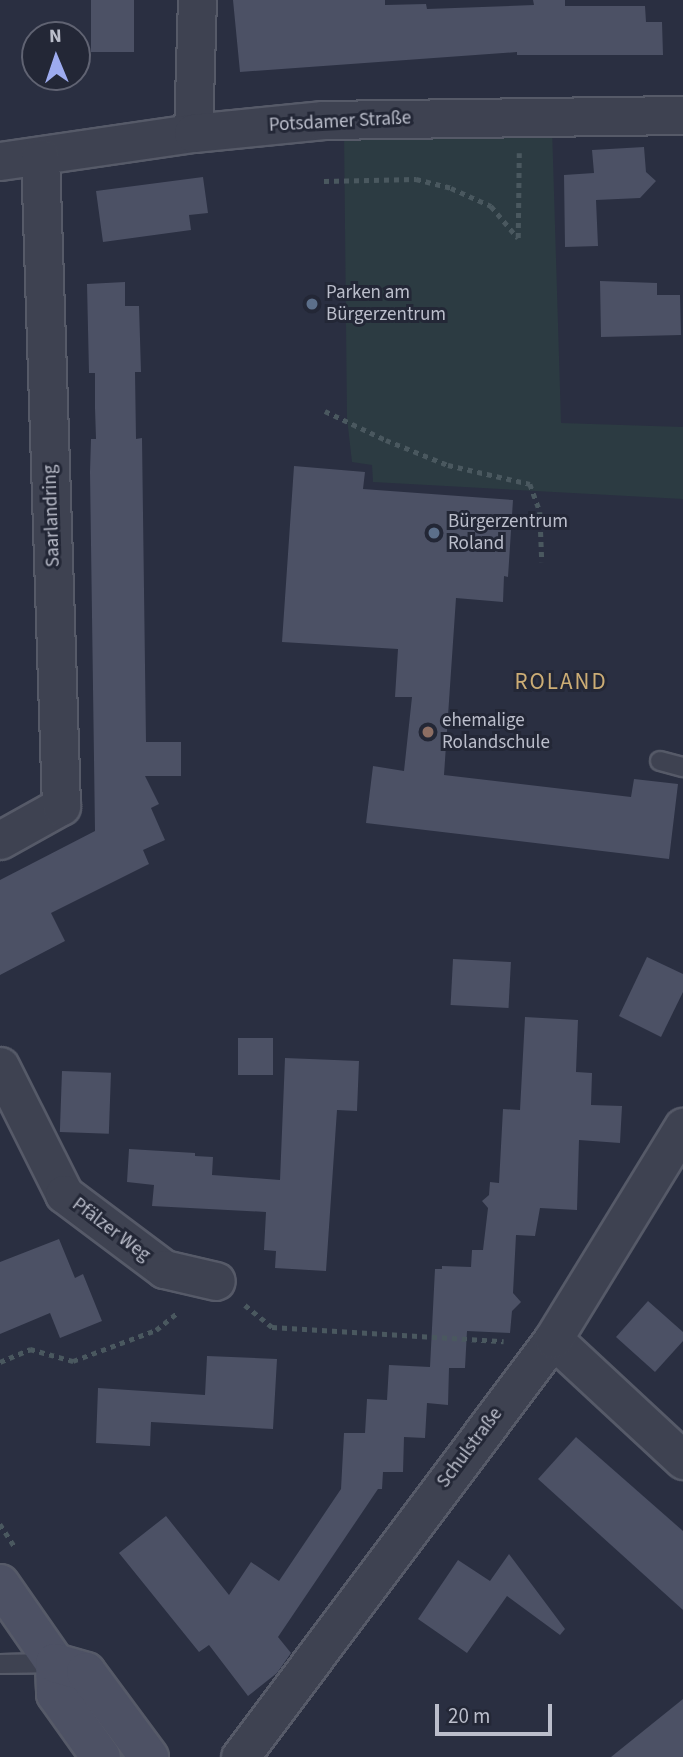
<!DOCTYPE html>
<meta charset="utf-8">
<style>
body{margin:0}
#map{position:relative;width:683px;height:1757px;overflow:hidden;background:#2a2f41;font-family:"Source Sans 3",sans-serif}
div>[style]{position:absolute}
[style*='--x']{left:calc(var(--x)*1px);top:calc(var(--y)*1px);width:calc(var(--w)*1px);rotate:calc(var(--a)*1deg)}
.green>*{inset:0;background:#2c3b42}
.building>*{inset:0;background:#4c5165;transform-origin:0 0}
.path>*{height:4.5px;margin-top:-2.25px;transform-origin:0;background:repeating-linear-gradient(90deg,#4a585f 0 5px,transparent 0 10px)}
.roads{filter:drop-shadow(2px 0 #565a68) drop-shadow(-2px 0 #565a68) drop-shadow(0 2px #565a68) drop-shadow(0 -2px #565a68)}
.lane>*{height:18px;margin:-9px;padding:0 9px;transform-origin:9px;border-radius:9px;background:#3e4251}
.street>*{height:37px;margin:-18.5px;padding:0 18.5px;transform-origin:18.5px;border-radius:18.5px;background:#3e4251}
.secondary>*{height:38px;margin:-19px;padding:0 19px;transform-origin:19px;border-radius:19px;background:#4d5164}
.dots>*{width:19px;height:19px;translate:-50% -50%;box-sizing:border-box;border:4px solid #232736;border-radius:50%}
span{translate:-50% -50%;white-space:nowrap;text-align:center;line-height:1.15;-webkit-text-stroke:6px #232736;paint-order:stroke}
.street-label{font-size:19px;color:#bbbecb}
.poi-label{font-size:19px;color:#bbbecb}
.left{translate:0 -50%;text-align:left}
.quarter-label{font-size:23px;color:#ccad75;letter-spacing:2px}
.north{position:absolute;left:21px;top:21px;width:70px;height:70px;box-sizing:border-box;background:#232736;border:2px solid #606372;border-radius:50%;rotate:358deg;font-size:19px;font-weight:700;line-height:28px;text-align:center;color:#bbbecb}
.north::after{content:'';display:block;margin:auto;width:24px;height:32px;background:#9dabef;clip-path:polygon(50% 0,100% 100%,50% 72%,0 100%)}
.scale{position:absolute;left:435px;top:1704px;width:117px;height:32px;box-sizing:border-box;border:4px solid #bbbecb;border-top:0;padding-left:9px;font-size:21px;line-height:24px;white-space:nowrap;color:#bbbecb;-webkit-text-stroke:5px #232736;paint-order:stroke}
</style>
<div id="map">
<div class="green">
<div style="clip-path:polygon(552px 127px,561px 423px,683px 427px,683px 499px,373px 482px,372px 465px,352px 462px,347px 418px,344px 130px)"></div>
</div>
<div class="building">
<div style="left:91px;top:0;width:43px;height:52px"></div>
<div style="clip-path:polygon(233px 0,385px 0,385px 5px,426px 4px,427px 9px,534px 5px,533px 0,565px 0,565px 6px,645px 6px,646px 22px,662px 22px,663px 55px,517px 55px,517px 52px,240px 72px)"></div>
<div style="clip-path:polygon(644px 147px,646px 172px,656px 181px,640px 198px,596px 200px,598px 246px,565px 247px,564px 175px,594px 173px,592px 150px)"></div>
<div style="clip-path:polygon(203px 177px,208px 213px,189px 215px,191px 230px,103px 242px,96px 191px)"></div>
<div style="clip-path:polygon(600px 281px,657px 283px,657px 295px,680px 295px,681px 335px,601px 337px)"></div>
<div style="clip-path:polygon(125px 282px,125px 306px,139px 306px,141px 372px,135px 372px,136px 439px,142px 438px,146px 742px,181px 742px,181px 776px,145px 776px,159px 804px,151px 808px,165px 840px,143px 850px,149px 864px,51px 913px,65px 941px,0 975px,0 880px,95px 831px,90px 472px,91px 439px,96px 439px,95px 408px,95px 373px,89px 373px,87px 284px)"></div>
<div style="clip-path:polygon(294px 466px,365px 472px,363px 489px,513px 500px,508px 577px,504px 576px,503px 602px,456px 598px,444px 775px,631px 797px,634px 779px,678px 784px,669px 859px,366px 823px,373px 766px,404px 771px,412px 697px,395px 697px,398px 649px,282px 642px)"></div>
<div style="clip-path:polygon(647px 957px,683px 974px,683px 992px,661px 1037px,619px 1016px)"></div>
<div style="left:453px;top:959px;width:58px;height:46px;rotate:3deg"></div>
<div style="clip-path:polygon(525px 1017px,578px 1020px,576px 1072px,592px 1073px,591px 1105px,622px 1106px,620px 1143px,579px 1140px,577px 1210px,540px 1208px,535px 1236px,516px 1235px,513px 1293px,521px 1302px,512px 1311px,510px 1333px,467px 1331px,465px 1368px,449px 1368px,448px 1405px,427px 1403px,425px 1438px,404px 1437px,403px 1472px,383px 1472px,382px 1489px,378px 1489px,278px 1637px,291px 1653px,277px 1673px,248px 1696px,209px 1645px,199px 1652px,119px 1553px,166px 1516px,229px 1595px,251px 1562px,279px 1581px,341px 1489px,344px 1433px,365px 1433px,367px 1399px,387px 1400px,389px 1365px,430px 1367px,435px 1269px,442px 1269px,442px 1266px,471px 1267px,472px 1250px,483px 1250px,488px 1208px,482px 1201px,489px 1195px,490px 1182px,499px 1183px,503px 1109px,520px 1110px)"></div>
<div style="left:238px;top:1038px;width:35px;height:37px"></div>
<div style="clip-path:polygon(285px 1058px,359px 1061px,357px 1111px,337px 1110px,326px 1271px,275px 1268px,276px 1251px,264px 1250px,266px 1212px,152px 1206px,154px 1185px,127px 1182px,129px 1149px,195px 1153px,195px 1156px,213px 1157px,212px 1175px,280px 1180px)"></div>
<div style="left:62px;top:1071px;width:49px;height:61px;rotate:2deg"></div>
<div style="clip-path:polygon(59px 1239px,75px 1278px,83px 1274px,102px 1321px,60px 1338px,50px 1313px,0 1334px,0 1262px)"></div>
<div style="clip-path:polygon(648px 1301px,683px 1332px,683px 1341px,655px 1372px,616px 1337px)"></div>
<div style="clip-path:polygon(207px 1356px,277px 1359px,273px 1429px,151px 1422px,150px 1446px,96px 1443px,98px 1388px,205px 1395px)"></div>
<div style="clip-path:polygon(576px 1437px,683px 1531px,683px 1610px,538px 1479px)"></div>
<div style="clip-path:polygon(509px 1554px,565px 1629px,560px 1635px,507px 1596px,467px 1653px,418px 1619px,458px 1560px,490px 1581px)"></div>
<div style="clip-path:polygon(683px 1699px,683px 1757px,611px 1757px)"></div>
</div>
<div class="path">
<div style="--x:324;--y:181;--w:92;--a:-1.2"></div>
<div style="--x:416;--y:179;--w:36;--a:14"></div>
<div style="--x:451;--y:188;--w:44;--a:24.2"></div>
<div style="--x:491;--y:206;--w:42;--a:49.8"></div>
<div style="--x:518;--y:238;--w:85;--a:-89.3"></div>
<div style="--x:325;--y:411;--w:68;--a:25.4"></div>
<div style="--x:386;--y:440;--w:67;--a:22"></div>
<div style="--x:448;--y:465;--w:84;--a:13"></div>
<div style="--x:530;--y:484;--w:30;--a:70"></div>
<div style="--x:540;--y:512;--w:50;--a:87.7"></div>
<div style="--x:245;--y:1305;--w:35;--a:39"></div>
<div style="--x:272;--y:1327;--w:232;--a:3.5"></div>
<div style="--x:0;--y:1362;--w:33;--a:-23"></div>
<div style="--x:30;--y:1349;--w:45;--a:15.6"></div>
<div style="--x:73;--y:1361;--w:89;--a:-20.5"></div>
<div style="--x:156;--y:1330;--w:28;--a:-39"></div>
<div style="--x:0;--y:1524;--w:27;--a:57"></div>
</div>
<div class="roads">
<div class="lane">
<div style="--x:660;--y:761;--w:24;--a:15"></div>
<div style="--x:0;--y:1664;--w:55;--a:-1"></div>
</div>
<div class="street">
<div style="--x:193;--y:133;--w:133;--a:-88.3"></div>
<div style="--x:0;--y:161;--w:195;--a:-8.3"></div>
<div style="--x:193;--y:133;--w:131;--a:-5.7"></div>
<div style="--x:323;--y:120;--w:360;--a:-0.8"></div>
<div style="--x:0;--y:840;--w:70;--a:-29.1"></div>
<div style="--x:61;--y:806;--w:649;--a:-91.85"></div>
<div style="--x:0;--y:1066;--w:143;--a:63.4"></div>
<div style="--x:64;--y:1194;--w:125;--a:36.9"></div>
<div style="--x:164;--y:1269;--w:53;--a:13"></div>
<div style="--x:553;--y:1339;--w:178;--a:42.9"></div>
<div style="--x:240;--y:1757;--w:522;--a:-53.17"></div>
<div style="--x:553;--y:1339;--w:249;--a:-58.5"></div>
</div>
<div class="secondary">
<div style="--x:0;--y:1584;--w:96;--a:55.2"></div>
<div style="--x:55;--y:1663;--w:31;--a:88"></div>
<div style="--x:56;--y:1694;--w:77;--a:54.5"></div>
<div style="--x:55;--y:1663;--w:32;--a:16"></div>
<div style="--x:86;--y:1672;--w:106;--a:53.5"></div>
</div>
</div>
<div class="dots">
<div style="left:312px;top:304px;background:#5c6f8a"></div>
<div style="left:434px;top:533px;background:#5c6f8a"></div>
<div style="left:428px;top:732px;background:#8d6e63"></div>
</div>
<div class="street-label">
<span style="left:340px;top:122px;rotate:-3deg">Potsdamer Straße</span>
<span style="left:52px;top:516px;rotate:-92deg">Saarlandring</span>
<span style="left:111px;top:1230px;rotate:37deg">Pfälzer Weg</span>
<span style="left:470px;top:1448px;rotate:-53deg">Schulstraße</span>
</div>
<div class="poi-label">
<span class="left" style="left:326px;top:304px">Parken am<br>Bürgerzentrum</span>
<span class="left" style="left:448px;top:533px">Bürgerzentrum<br>Roland</span>
<span class="left" style="left:442px;top:732px">ehemalige<br>Rolandschule</span>
</div>
<div class="quarter-label">
<span style="left:561px;top:682px">ROLAND</span>
</div>
<div class="north">N</div>
<div class="scale">20 m</div>
</div>
